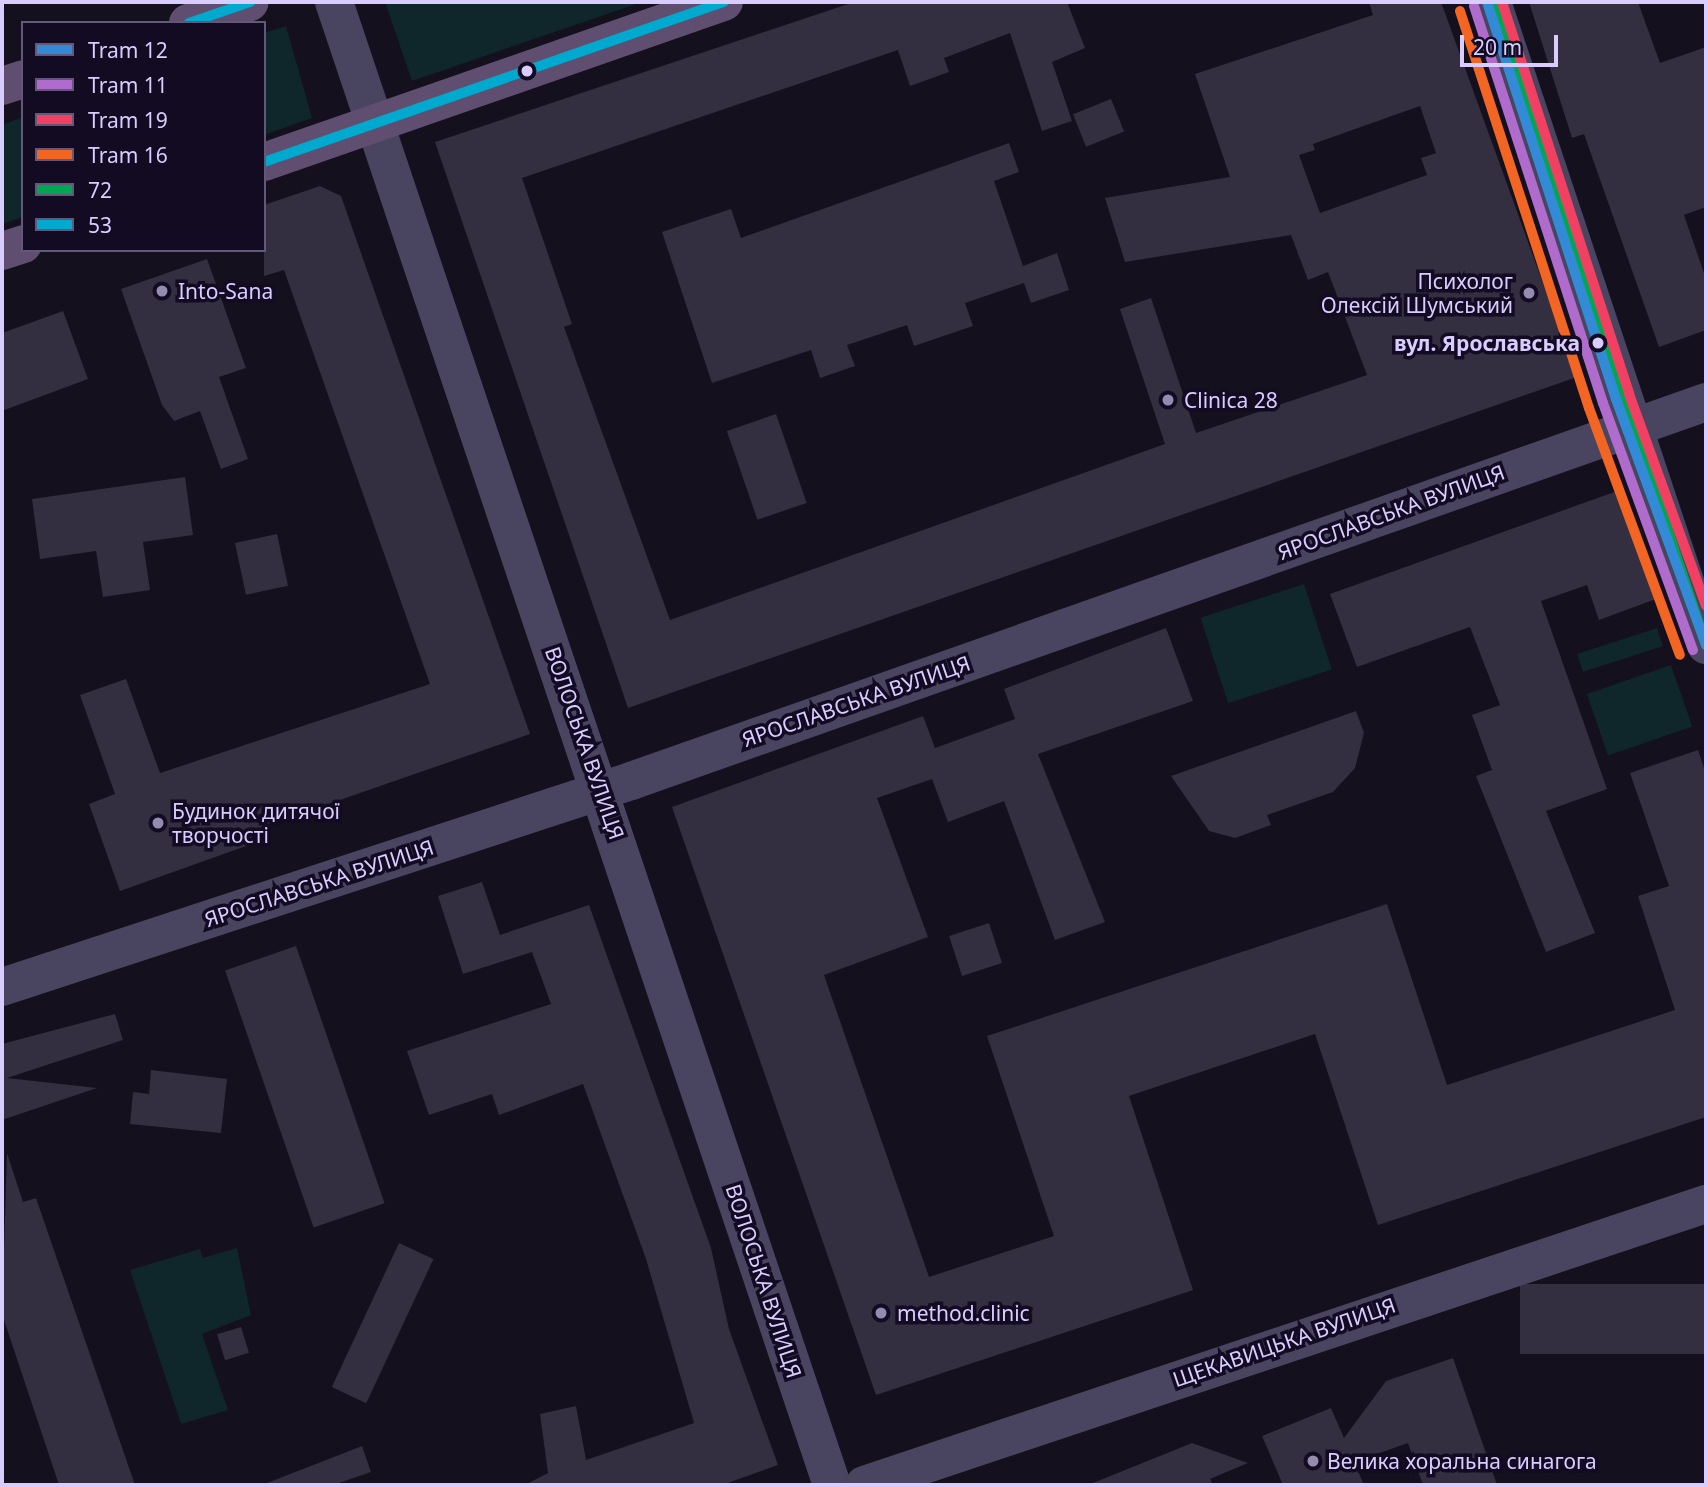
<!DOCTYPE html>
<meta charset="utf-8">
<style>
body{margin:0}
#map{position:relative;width:1708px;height:1487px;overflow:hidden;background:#14101d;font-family:"Noto Sans",sans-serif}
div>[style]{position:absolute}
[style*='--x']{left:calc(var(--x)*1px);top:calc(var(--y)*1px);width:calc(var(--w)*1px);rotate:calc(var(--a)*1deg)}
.green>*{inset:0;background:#0f262b;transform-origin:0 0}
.building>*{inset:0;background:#332e40;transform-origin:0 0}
.minor>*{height:38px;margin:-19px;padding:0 19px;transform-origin:19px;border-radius:19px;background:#49445f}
.major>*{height:38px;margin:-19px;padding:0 19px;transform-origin:19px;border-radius:19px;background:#5f4e70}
.bus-1>*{height:10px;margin:-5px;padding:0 5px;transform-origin:5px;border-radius:5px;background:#00a651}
.bus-2>*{height:10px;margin:-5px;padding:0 5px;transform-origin:5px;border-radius:5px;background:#00a9ce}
.tram-1>*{height:10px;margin:-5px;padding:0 5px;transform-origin:5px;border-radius:5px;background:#338bd7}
.tram-2>*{height:10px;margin:-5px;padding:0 5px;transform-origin:5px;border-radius:5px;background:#b06ccc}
.tram-3>*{height:10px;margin:-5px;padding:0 5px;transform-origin:5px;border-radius:5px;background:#f24062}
.tram-4>*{height:10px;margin:-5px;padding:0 5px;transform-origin:5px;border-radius:5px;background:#f26522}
.dots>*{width:19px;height:19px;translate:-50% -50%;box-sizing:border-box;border:4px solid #120b22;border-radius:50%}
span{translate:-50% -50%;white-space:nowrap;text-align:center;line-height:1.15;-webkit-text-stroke:7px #120b22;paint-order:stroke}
.poi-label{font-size:21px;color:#d9cdff}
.right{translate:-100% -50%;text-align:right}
.left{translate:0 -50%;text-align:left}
.stop-label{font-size:21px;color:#d9cdff;font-weight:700}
.street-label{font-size:21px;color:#d9cdff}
.frame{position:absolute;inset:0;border:4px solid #d9cdff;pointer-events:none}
.legend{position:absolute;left:21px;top:21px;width:245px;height:231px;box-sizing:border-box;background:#120b22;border:2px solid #62597a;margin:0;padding:9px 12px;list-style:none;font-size:21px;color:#d9cdff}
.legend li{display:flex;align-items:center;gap:14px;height:35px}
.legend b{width:35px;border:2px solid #62597a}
.scale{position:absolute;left:1460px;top:35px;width:98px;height:32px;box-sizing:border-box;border:4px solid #d9cdff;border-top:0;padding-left:9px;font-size:21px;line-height:24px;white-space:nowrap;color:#d9cdff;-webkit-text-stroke:5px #120b22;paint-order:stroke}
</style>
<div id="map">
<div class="green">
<div style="clip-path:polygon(385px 2px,642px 2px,412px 81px)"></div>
<div style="clip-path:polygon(286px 26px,312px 118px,264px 135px,264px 33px)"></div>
<div style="clip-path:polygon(23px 117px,23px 217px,2px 224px,2px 125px)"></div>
<div style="left:1304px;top:584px;width:90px;height:109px;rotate:72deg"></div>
<div style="left:1657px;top:628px;width:19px;height:84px;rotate:72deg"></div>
<div style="left:1671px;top:665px;width:65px;height:89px;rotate:71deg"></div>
<div style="clip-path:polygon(237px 1248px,251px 1315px,202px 1334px,228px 1410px,181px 1424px,130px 1270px,200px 1249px,203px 1258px)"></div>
</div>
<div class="building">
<div style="clip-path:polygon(evenodd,854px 2px,1067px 2px,1085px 48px,1052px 62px,1072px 121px,1042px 131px,1010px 33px,944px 58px,949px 72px,910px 86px,898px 50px,522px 178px,572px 324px,564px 327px,670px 620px,1165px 444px,1120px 309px,1151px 298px,1196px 433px,1367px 375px,1328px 272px,1308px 280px,1291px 235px,1125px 262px,1105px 198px,1230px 177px,1195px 74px,1373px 15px,1369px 2px,1441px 2px,1577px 377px,628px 708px,435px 142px,854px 2px,1420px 106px,1436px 153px,1421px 158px,1427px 175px,1320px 213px,1299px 155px,1315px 150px,1313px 144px,1420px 106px)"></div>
<div style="clip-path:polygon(1529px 2px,1638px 2px,1660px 63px,1706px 47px,1706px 207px,1684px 215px,1706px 279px,1706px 330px,1659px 347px,1584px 134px,1572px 138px)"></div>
<div style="left:1111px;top:99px;width:35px;height:41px;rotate:68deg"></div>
<div style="clip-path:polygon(1009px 143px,1019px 172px,994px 181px,1023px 266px,1057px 253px,1069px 290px,1031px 303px,1024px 283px,965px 303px,973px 326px,914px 346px,907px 325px,847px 345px,855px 366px,820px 378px,811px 350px,712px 383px,662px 232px,731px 209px,741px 238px)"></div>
<div style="clip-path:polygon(320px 186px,341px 196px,530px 734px,265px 826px,269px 838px,120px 891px,89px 804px,115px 794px,80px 695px,126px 679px,160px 773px,430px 684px,284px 270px,264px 276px,264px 205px)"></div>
<div style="clip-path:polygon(207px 259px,246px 368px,219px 377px,248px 459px,221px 469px,200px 411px,174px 421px,162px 405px,121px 289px)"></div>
<div style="clip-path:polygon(63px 311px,88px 379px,2px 411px,2px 333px)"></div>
<div style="left:776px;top:414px;width:94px;height:52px;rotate:71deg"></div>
<div style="clip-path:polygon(185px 477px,193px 535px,143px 542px,150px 590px,103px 597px,96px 551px,40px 559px,32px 499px)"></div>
<div style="clip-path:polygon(1617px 491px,1656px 599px,1599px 620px,1587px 585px,1541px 601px,1607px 789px,1546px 811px,1595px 933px,1546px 952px,1476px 776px,1492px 770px,1472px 715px,1500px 705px,1470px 627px,1357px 667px,1330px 594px)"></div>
<div style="left:277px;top:534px;width:53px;height:43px;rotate:78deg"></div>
<div style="clip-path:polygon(1166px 628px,1193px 701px,1038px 754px,1105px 922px,1055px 940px,1004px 801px,948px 822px,932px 779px,877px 798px,928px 937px,824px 975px,929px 1277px,1054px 1236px,987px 1036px,1387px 904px,1447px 1085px,1675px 1010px,1638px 896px,1669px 886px,1630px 773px,1698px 750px,1706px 774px,1706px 1117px,1378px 1225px,1315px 1034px,1129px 1096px,1193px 1290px,876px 1395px,672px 807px,923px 716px,935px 748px,1015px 719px,1004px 689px)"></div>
<div style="clip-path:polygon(1356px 711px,1364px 733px,1355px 768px,1333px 792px,1267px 815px,1271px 825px,1235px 838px,1209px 831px,1171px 776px)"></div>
<div style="clip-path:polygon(482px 882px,500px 935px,589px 905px,711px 1248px,729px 1329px,778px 1465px,722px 1485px,525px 1485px,548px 1473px,540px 1414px,576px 1406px,586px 1460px,694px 1423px,646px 1259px,583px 1084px,499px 1115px,492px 1094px,429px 1115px,407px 1051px,551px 1004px,532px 952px,463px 974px,438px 896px)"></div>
<div style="left:989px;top:923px;width:42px;height:42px;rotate:72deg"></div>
<div style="left:296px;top:946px;width:272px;height:75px;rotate:71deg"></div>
<div style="clip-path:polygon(115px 1014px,123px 1040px,7px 1078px,97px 1088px,2px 1120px,2px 1044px)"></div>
<div style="clip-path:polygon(151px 1070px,227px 1079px,221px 1133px,130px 1124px,133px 1092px,149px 1094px)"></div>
<div style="clip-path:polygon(7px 1153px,23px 1202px,36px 1198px,135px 1485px,59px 1485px,2px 1314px)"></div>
<div style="left:399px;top:1243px;width:38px;height:159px;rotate:25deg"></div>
<div style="left:1706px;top:1284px;width:70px;height:186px;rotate:90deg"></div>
<div style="left:241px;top:1327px;width:27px;height:25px;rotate:73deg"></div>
<div style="clip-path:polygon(1453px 1358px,1497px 1485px,1423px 1485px,1408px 1443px,1354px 1462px,1364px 1485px,1283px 1485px,1262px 1436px,1331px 1408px,1344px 1438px,1386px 1381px)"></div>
<div style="clip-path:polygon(1192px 1443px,1248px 1463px,1210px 1479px,1213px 1485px,1088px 1485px)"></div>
<div style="clip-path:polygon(362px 1446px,371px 1472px,333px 1485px,262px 1485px)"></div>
</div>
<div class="minor">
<div style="--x:334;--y:2;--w:1564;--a:71.44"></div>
<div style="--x:1492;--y:2;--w:678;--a:71.59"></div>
<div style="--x:2;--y:987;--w:662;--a:-18.13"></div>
<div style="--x:631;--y:781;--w:1140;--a:-19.42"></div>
<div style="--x:864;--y:1485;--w:888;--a:-18.46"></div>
</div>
<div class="major">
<div style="--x:188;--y:23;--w:65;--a:-18.7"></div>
<div style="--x:2;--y:86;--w:22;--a:-18"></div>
<div style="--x:264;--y:162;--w:487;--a:-19.2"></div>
<div style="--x:2;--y:251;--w:22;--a:-18"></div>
</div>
<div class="bus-1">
<div style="--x:1492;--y:2;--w:678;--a:71.59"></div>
</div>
<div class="bus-2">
<div style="--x:189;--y:23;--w:65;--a:-19"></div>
<div style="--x:264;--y:162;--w:487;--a:-19.2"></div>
</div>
<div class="tram-1">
<div style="--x:1487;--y:2;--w:417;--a:72"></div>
<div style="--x:1616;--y:399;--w:262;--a:69.9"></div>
</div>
<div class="tram-2">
<div style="--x:1474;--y:6;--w:417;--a:72"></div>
<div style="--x:1603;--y:403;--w:263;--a:70"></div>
</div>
<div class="tram-3">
<div style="--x:1502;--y:2;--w:412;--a:72"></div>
<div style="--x:1629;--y:394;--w:225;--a:70"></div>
</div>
<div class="tram-4">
<div style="--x:1460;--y:11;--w:417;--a:72"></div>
<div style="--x:1589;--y:408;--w:263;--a:69.8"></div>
</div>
<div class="dots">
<div style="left:527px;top:71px;background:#d9cdff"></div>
<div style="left:162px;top:291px;background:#948bb0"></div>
<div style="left:1529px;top:293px;background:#948bb0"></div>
<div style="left:1598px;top:343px;background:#d9cdff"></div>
<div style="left:1168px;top:400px;background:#948bb0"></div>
<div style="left:158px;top:823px;background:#948bb0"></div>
<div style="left:881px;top:1313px;background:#948bb0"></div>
<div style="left:1313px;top:1461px;background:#948bb0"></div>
</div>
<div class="poi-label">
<span class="right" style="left:1513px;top:293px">Психолог<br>Олексій Шумський</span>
<span class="left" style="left:178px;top:291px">Into-Sana</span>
<span class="left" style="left:1184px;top:400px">Clinica 28</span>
<span class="left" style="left:172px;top:823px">Будинок дитячої<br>творчості</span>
<span class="left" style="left:897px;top:1313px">method.clinic</span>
<span class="left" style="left:1327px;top:1461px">Велика хоральна синагога</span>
</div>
<div class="stop-label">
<span class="right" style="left:1580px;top:343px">вул. Ярославська</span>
</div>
<div class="street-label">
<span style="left:1391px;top:512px;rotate:-20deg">ЯРОСЛАВСЬКА ВУЛИЦЯ</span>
<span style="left:856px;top:701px;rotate:-19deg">ЯРОСЛАВСЬКА ВУЛИЦЯ</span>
<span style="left:585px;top:743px;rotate:71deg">ВОЛОСЬКА ВУЛИЦЯ</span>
<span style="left:319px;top:883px;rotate:-18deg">ЯРОСЛАВСЬКА ВУЛИЦЯ</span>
<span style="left:764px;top:1281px;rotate:72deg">ВОЛОСЬКА ВУЛИЦЯ</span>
<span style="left:1284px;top:1342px;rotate:-19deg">ЩЕКАВИЦЬКА ВУЛИЦЯ</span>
</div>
<div class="frame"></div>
<ul class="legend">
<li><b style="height:9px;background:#338bd7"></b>Tram 12</li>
<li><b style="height:9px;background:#b06ccc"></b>Tram 11</li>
<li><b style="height:9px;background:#f24062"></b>Tram 19</li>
<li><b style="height:9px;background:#f26522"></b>Tram 16</li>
<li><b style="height:9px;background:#00a651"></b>72</li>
<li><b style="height:9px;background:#00a9ce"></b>53</li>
</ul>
<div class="scale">20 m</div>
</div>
